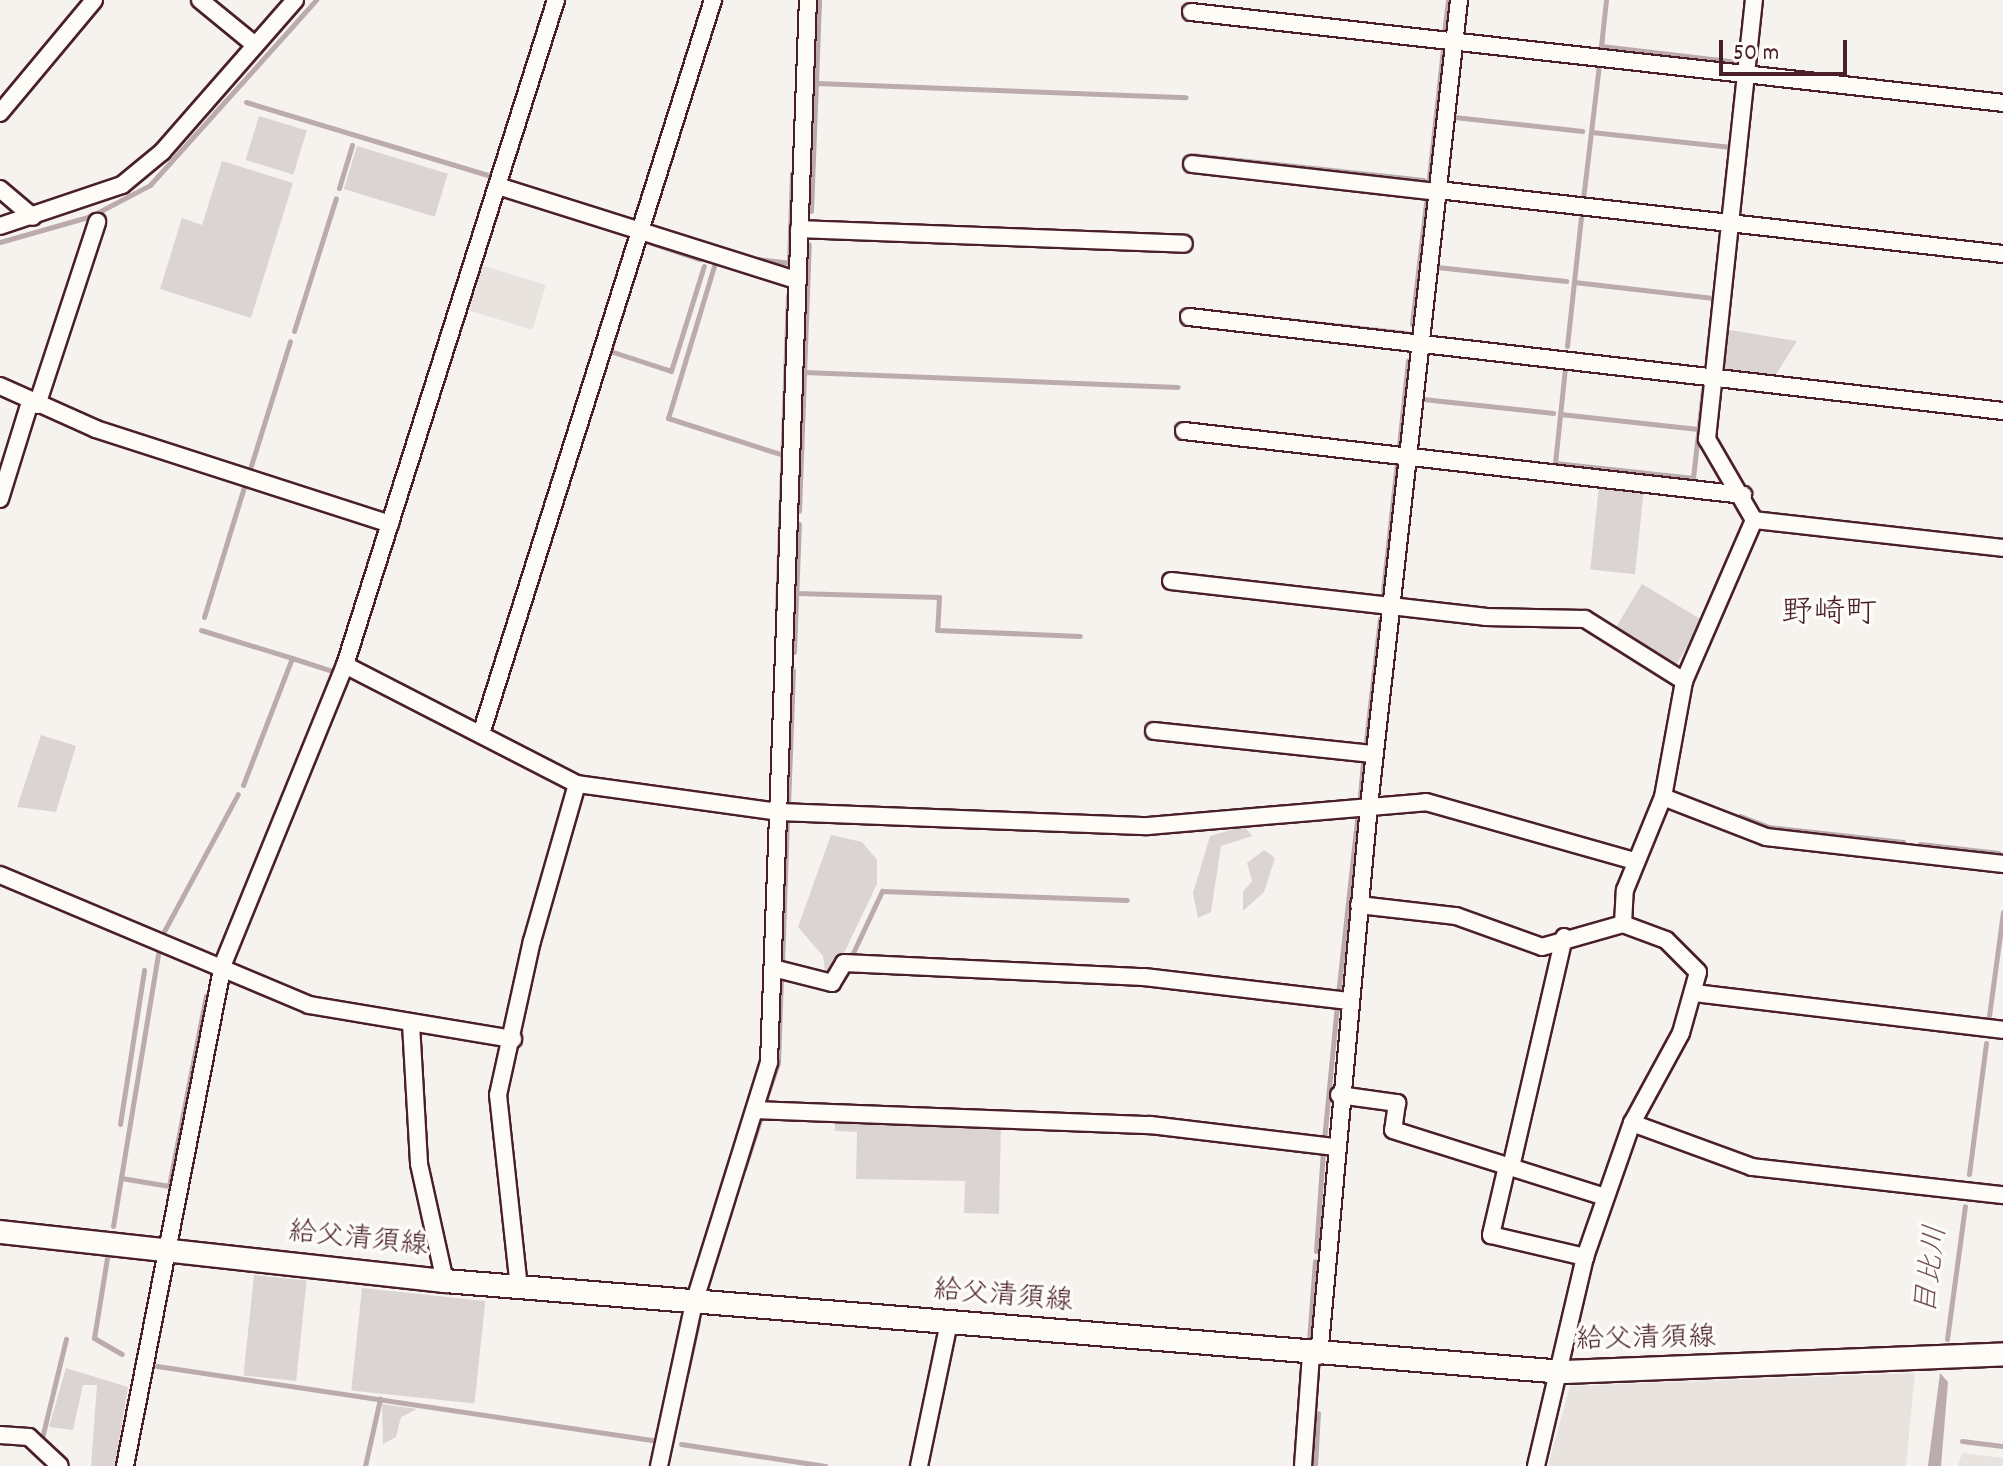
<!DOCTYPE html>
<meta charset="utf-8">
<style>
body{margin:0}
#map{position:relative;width:2003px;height:1466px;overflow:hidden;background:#f6f3ef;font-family:Dekko,"Klee One",sans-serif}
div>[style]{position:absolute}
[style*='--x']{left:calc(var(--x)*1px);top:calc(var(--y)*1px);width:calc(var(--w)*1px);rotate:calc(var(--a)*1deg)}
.built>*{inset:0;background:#e9e3e0;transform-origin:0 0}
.green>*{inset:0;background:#dcd4d2;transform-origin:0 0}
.water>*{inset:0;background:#bbabac}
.stream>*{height:5px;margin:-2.5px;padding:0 2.5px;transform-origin:2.5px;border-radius:2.5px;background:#bbabac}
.roads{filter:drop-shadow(2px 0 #4a1f2b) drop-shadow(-2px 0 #4a1f2b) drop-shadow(0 2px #4a1f2b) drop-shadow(0 -2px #4a1f2b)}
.minor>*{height:16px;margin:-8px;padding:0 8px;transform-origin:8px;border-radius:8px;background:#fdfcf7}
.secondary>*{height:22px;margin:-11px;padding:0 11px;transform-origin:11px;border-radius:11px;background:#fdfcf7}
span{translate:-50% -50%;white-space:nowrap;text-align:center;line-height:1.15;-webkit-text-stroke:7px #fdfcf7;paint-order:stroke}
.street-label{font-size:28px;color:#4a1f2b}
.water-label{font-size:30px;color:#725058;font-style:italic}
.quarter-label{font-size:32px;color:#4a1f2b}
.scale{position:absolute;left:1719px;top:40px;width:128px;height:36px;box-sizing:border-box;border:4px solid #4a1f2b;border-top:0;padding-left:10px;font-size:24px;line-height:28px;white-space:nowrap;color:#4a1f2b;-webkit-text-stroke:6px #fdfcf7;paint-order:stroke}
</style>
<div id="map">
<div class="built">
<div style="left:481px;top:265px;width:68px;height:47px;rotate:17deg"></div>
<div style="clip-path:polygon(1915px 1373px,1906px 1466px,1548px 1466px,1570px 1386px)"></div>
<div style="clip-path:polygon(1962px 1453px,2003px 1458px,2003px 1466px,1958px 1466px)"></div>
</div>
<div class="green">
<div style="left:259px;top:116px;width:50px;height:46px;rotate:17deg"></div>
<div style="left:357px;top:146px;width:95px;height:45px;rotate:17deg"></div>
<div style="clip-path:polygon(222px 161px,293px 183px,251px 318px,160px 289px,182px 218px,202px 225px)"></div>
<div style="clip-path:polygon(1724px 329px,1797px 341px,1775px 376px,1727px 370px,1720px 363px)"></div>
<div style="left:1599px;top:486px;width:45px;height:84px;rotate:6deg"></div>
<div style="left:1642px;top:584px;width:71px;height:55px;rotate:31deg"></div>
<div style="clip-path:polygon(41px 735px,76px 746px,56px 812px,17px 807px)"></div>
<div style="clip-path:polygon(1244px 826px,1252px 836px,1221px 846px,1211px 912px,1198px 918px,1193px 893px,1210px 836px)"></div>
<div style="clip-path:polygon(831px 835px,862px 842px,877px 860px,877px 884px,835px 972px,825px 972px,823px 956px,798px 927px)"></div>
<div style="clip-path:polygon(1264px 850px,1275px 858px,1264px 892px,1243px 911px,1243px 892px,1252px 881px,1247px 863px)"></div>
<div style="clip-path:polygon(835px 1119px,1001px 1124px,999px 1214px,964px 1213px,965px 1181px,856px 1179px,857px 1132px,835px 1131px)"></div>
<div style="left:254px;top:1275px;width:53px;height:101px;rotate:6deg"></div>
<div style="left:362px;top:1288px;width:124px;height:103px;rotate:6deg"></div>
<div style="clip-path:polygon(66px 1368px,128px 1387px,115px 1466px,91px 1466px,97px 1385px,83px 1385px,73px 1430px,49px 1427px)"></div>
<div style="clip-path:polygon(382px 1404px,417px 1409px,401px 1417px,396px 1437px,383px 1444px)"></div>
</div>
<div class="water">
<div style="clip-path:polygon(1940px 1373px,1948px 1382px,1941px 1466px,1928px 1466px)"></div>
</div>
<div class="stream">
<div style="--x:1606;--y:0;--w:46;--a:96.2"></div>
<div style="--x:1601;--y:46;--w:137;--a:6.7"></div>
<div style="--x:1444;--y:33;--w:33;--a:-83"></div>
<div style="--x:816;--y:83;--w:370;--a:2.2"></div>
<div style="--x:246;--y:102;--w:256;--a:16.8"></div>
<div style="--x:1454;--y:117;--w:129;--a:6.2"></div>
<div style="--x:1591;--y:132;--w:141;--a:6.1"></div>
<div style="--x:1191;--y:155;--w:234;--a:6.1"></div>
<div style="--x:1429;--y:178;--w:130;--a:-83.8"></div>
<div style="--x:339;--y:188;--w:45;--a:-73.2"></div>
<div style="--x:1583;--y:199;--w:135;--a:-83.2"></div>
<div style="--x:811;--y:211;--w:211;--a:-87.8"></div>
<div style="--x:0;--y:242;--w:95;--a:-15.9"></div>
<div style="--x:91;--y:216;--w:67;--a:-27.7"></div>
<div style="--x:150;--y:185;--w:249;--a:-48.1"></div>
<div style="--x:651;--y:243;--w:51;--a:18.4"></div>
<div style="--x:758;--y:259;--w:31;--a:7"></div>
<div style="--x:789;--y:263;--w:90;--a:-88.1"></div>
<div style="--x:714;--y:266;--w:159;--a:106.8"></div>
<div style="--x:668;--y:418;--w:121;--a:17.8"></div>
<div style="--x:1437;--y:267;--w:130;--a:6.2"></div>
<div style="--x:1574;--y:282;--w:140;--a:6.6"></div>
<div style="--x:1278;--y:319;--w:129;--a:6.2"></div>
<div style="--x:1412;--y:324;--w:122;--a:-83.4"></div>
<div style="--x:294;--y:331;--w:139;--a:-72.5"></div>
<div style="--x:613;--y:342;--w:9;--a:108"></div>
<div style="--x:610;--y:351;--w:64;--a:18.2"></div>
<div style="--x:671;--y:371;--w:110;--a:-72.6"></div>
<div style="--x:1567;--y:346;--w:129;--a:-83.8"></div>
<div style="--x:1707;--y:357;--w:121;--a:-83.3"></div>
<div style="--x:1565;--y:368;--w:96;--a:96"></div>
<div style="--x:1555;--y:463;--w:139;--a:6.2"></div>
<div style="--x:1693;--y:478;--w:90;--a:-83.6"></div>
<div style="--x:804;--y:372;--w:374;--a:2.3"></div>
<div style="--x:1423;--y:399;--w:131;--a:6.1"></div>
<div style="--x:1560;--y:414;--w:139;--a:6.2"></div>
<div style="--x:1399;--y:446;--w:86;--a:-84"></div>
<div style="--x:249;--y:472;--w:137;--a:-72.6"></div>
<div style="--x:799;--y:511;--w:267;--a:-87.9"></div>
<div style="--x:1383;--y:591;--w:129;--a:-83.8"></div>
<div style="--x:796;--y:593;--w:143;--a:1.6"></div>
<div style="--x:939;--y:597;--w:33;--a:93"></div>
<div style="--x:937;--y:630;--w:143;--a:2.4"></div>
<div style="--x:777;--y:609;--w:314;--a:-88"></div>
<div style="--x:204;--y:617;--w:136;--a:-72.9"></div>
<div style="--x:201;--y:630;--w:95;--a:17.1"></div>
<div style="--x:794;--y:652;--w:128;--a:-87.8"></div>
<div style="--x:1366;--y:741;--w:123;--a:-83.5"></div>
<div style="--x:243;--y:785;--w:136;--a:-68.9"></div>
<div style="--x:292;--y:658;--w:42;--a:18"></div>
<div style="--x:1360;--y:796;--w:33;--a:-85"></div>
<div style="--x:788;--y:806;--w:136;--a:-87.9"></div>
<div style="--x:1740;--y:816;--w:31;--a:21"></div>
<div style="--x:1769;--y:827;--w:135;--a:6.4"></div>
<div style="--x:1920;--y:844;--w:79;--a:6.6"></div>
<div style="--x:162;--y:935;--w:160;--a:-61.7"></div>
<div style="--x:852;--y:955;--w:71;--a:-64.9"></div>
<div style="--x:882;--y:891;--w:245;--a:2.1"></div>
<div style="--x:782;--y:963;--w:143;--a:-88"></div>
<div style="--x:1338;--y:995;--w:177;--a:-83.8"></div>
<div style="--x:1989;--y:1016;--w:105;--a:-82.3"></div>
<div style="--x:765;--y:1101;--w:40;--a:-71.1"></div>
<div style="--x:778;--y:1063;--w:87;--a:-88"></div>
<div style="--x:120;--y:1124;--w:156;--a:-81.1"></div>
<div style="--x:1324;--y:1140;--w:136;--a:-84.5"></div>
<div style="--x:744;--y:1169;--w:55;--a:-71.9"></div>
<div style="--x:1969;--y:1174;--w:132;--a:-82.6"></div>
<div style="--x:121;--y:1178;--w:49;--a:9.5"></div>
<div style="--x:169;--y:1186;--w:194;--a:-79"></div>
<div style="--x:1978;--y:1184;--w:25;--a:7"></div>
<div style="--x:113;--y:1226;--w:283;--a:-80.6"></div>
<div style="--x:1316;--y:1251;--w:101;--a:-86"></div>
<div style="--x:107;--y:1258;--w:81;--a:99.2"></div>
<div style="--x:94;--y:1338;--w:32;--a:30"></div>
<div style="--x:1947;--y:1339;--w:134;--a:-82.3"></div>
<div style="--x:1309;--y:1341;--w:80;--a:-85.7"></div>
<div style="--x:157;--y:1366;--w:507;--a:8.51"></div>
<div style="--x:687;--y:1372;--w:51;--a:-77.6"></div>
<div style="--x:42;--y:1438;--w:102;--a:-76.4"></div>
<div style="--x:1962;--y:1441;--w:41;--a:7"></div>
<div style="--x:681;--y:1444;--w:146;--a:8.7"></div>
<div style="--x:365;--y:1466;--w:69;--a:-77.4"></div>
<div style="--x:1315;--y:1466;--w:53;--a:-86.8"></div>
</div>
<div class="roads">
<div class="minor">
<div style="--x:200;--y:0;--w:71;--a:39.3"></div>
<div style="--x:1191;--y:12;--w:817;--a:6.39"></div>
<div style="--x:0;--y:113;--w:147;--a:-50.2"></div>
<div style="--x:1192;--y:164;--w:247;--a:6.5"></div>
<div style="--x:498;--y:186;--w:313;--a:17.5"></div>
<div style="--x:0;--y:189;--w:43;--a:40.3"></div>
<div style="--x:1438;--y:190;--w:569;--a:6.46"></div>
<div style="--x:0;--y:226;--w:129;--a:-18.6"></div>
<div style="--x:122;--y:185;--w:52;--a:-39.5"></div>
<div style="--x:162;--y:152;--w:202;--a:-48.8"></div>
<div style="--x:799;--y:229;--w:385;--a:2.2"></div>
<div style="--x:1189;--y:317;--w:819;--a:6.59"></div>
<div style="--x:0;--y:386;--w:105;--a:24.1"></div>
<div style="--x:96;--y:429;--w:309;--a:17.9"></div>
<div style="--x:37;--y:405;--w:193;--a:-71.8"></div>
<div style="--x:1184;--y:431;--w:563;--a:6.53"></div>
<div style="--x:0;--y:499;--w:102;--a:-72.8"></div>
<div style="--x:1754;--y:520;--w:251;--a:6.4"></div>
<div style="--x:1171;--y:581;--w:316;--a:6.5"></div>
<div style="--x:1485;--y:617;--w:100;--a:1.1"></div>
<div style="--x:1585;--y:619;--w:117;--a:32.1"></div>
<div style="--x:345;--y:665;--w:261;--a:27.2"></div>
<div style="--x:577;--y:784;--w:204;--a:7.9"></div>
<div style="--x:779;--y:812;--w:369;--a:2.2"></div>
<div style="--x:1148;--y:826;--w:279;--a:-4.9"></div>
<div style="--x:1426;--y:802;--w:217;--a:15.8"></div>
<div style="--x:1154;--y:731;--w:221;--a:6"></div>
<div style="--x:481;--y:734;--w:770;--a:-72.46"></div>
<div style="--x:1663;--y:797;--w:110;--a:21.2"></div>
<div style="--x:1766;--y:837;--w:239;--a:6.5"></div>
<div style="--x:0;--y:875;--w:335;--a:22.8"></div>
<div style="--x:309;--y:1005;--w:207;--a:9.5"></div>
<div style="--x:1359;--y:905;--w:98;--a:6.5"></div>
<div style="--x:1456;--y:916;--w:91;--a:19.8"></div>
<div style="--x:1542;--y:947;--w:84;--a:-15.9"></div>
<div style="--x:773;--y:968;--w:61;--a:14.3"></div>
<div style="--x:832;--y:983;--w:23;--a:-59"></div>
<div style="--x:844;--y:963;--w:300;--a:2.7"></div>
<div style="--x:1144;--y:977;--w:206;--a:6.7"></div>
<div style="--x:1694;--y:993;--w:311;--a:6.8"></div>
<div style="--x:411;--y:1024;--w:140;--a:86.7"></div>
<div style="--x:419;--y:1164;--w:120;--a:77.5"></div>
<div style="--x:1339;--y:1095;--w:59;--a:7.9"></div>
<div style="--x:1397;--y:1103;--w:27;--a:98"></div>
<div style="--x:1393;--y:1130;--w:222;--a:17.5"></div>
<div style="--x:755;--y:1110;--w:395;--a:2.2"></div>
<div style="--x:1150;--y:1125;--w:185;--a:6.8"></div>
<div style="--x:1632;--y:1123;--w:128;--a:20.1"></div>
<div style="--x:1752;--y:1167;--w:253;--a:6.4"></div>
<div style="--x:1507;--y:1166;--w:71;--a:103.1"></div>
<div style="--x:1491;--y:1235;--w:97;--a:13.2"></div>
<div style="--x:1511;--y:1167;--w:236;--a:-77"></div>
<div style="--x:519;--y:1288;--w:194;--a:-96.2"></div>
<div style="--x:498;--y:1095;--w:158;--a:-77.6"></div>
<div style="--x:532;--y:941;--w:163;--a:-74"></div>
<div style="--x:1319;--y:1356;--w:552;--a:-84.81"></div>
<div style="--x:1369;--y:806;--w:811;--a:-83.63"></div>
<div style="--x:0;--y:1435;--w:29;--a:4"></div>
<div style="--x:29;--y:1437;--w:42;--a:43.1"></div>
<div style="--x:125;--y:1466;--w:511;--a:-78.95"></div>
<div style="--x:223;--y:964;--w:323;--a:-67.8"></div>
<div style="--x:345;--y:665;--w:698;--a:-72.4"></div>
<div style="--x:659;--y:1466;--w:167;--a:-77.9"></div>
<div style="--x:694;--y:1303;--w:252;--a:-72.7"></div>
<div style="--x:769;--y:1062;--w:1063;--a:-87.9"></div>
<div style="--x:919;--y:1466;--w:146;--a:-78.2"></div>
<div style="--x:1303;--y:1466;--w:111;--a:-85.9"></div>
<div style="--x:1536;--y:1466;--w:215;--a:-76.8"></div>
<div style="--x:1585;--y:1257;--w:142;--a:-70.7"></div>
<div style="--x:1632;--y:1123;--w:102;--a:-61.4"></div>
<div style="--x:1681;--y:1033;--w:63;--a:-74.4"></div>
<div style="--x:1698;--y:972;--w:45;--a:-135"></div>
<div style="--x:1666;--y:940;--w:46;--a:-159.6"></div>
<div style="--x:1623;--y:924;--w:34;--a:-87"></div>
<div style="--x:1625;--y:890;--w:100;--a:-67.8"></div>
<div style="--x:1663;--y:797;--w:118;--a:-79.7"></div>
<div style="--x:1684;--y:681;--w:176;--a:-66.5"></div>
<div style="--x:1754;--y:520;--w:94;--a:-120.1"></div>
<div style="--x:1707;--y:439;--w:442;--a:-83.9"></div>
</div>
<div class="secondary">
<div style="--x:0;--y:1232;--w:448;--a:6.3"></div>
<div style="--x:445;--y:1281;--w:1122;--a:4.65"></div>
<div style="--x:1563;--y:1372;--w:440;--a:-2.3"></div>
</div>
</div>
<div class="street-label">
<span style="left:358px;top:1241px;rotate:6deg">給父清須線</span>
<span style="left:1003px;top:1298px;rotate:5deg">給父清須線</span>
<span style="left:1646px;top:1341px;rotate:-1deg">給父清須線</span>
</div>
<div class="water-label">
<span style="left:1934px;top:1270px;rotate:-83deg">目比川</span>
</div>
<div class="quarter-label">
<span style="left:1829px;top:615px">野崎町</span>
</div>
<div class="scale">50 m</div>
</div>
